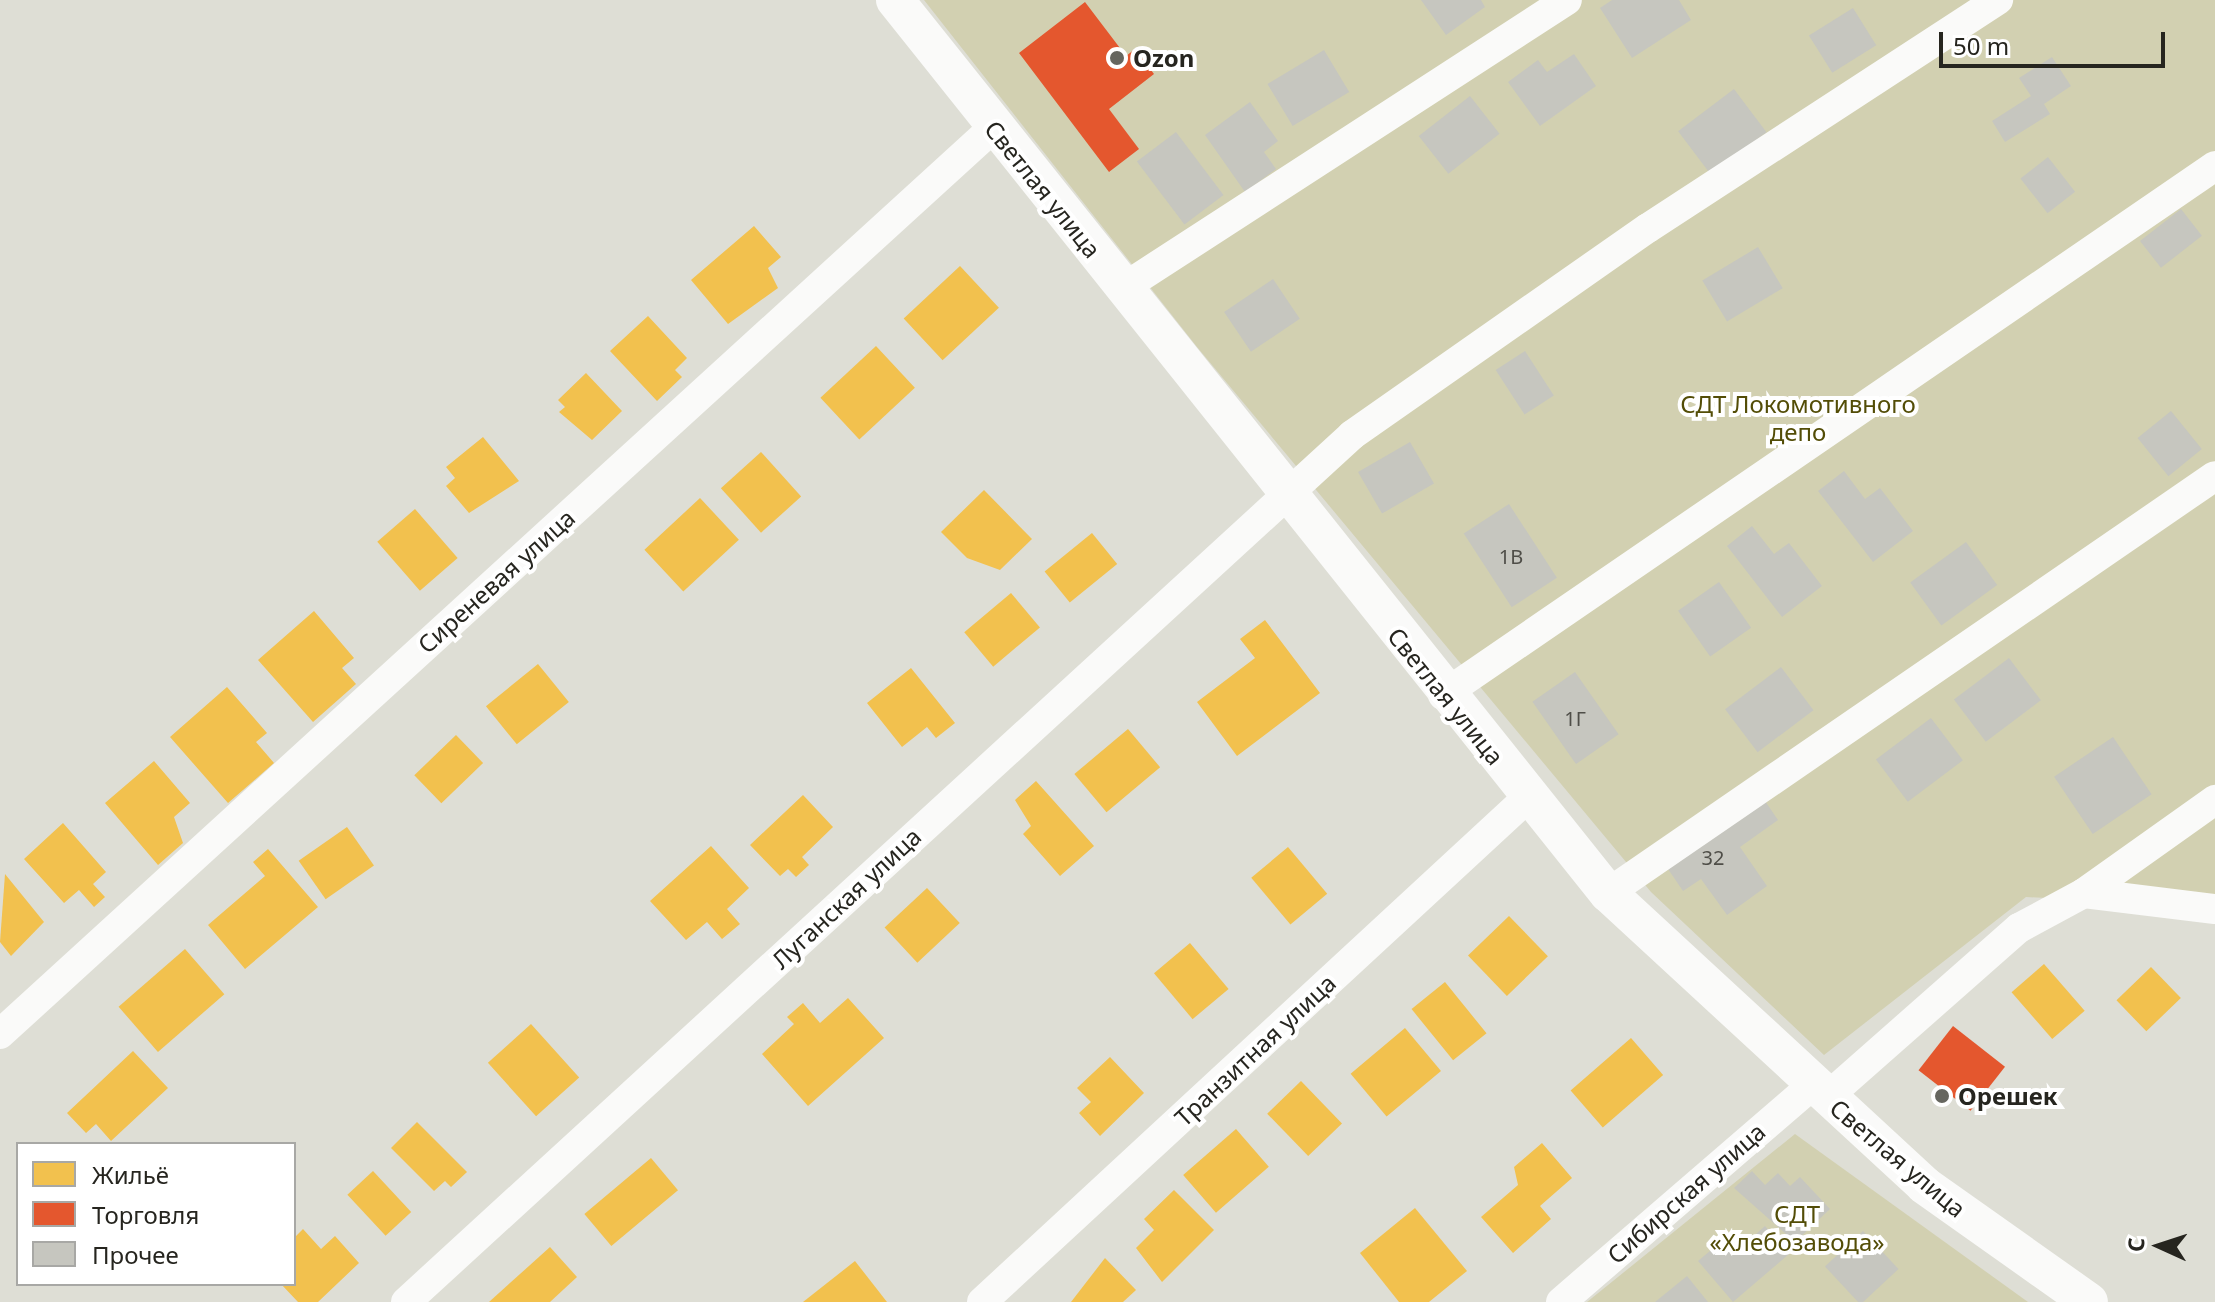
<!DOCTYPE html>
<meta charset="utf-8">
<style>
body{margin:0}
#map{position:relative;width:2215px;height:1302px;overflow:hidden;background:#deded5;font-family:"Noto Sans",sans-serif}
div>[style]{position:absolute}
[style*='--x']{left:calc(var(--x)*1px);top:calc(var(--y)*1px);width:calc(var(--w)*1px);rotate:calc(var(--a)*1deg)}
.green>*{inset:0;background:#d2d0b1}
.homes>*{inset:0;background:#f2c14e;transform-origin:0 0}
.shops>*{inset:0;background:#e4572e;transform-origin:0 0}
.building>*{inset:0;background:#c6c6bf;transform-origin:0 0}
.minor>*{height:30px;margin:-15px;padding:0 15px;transform-origin:15px;border-radius:15px;background:#fafaf9}
.tertiary>*{height:38px;margin:-19px;padding:0 19px;transform-origin:19px;border-radius:19px;background:#fafaf9}
.dots>*{width:22px;height:22px;translate:-50% -50%;box-sizing:border-box;border:4px solid #fff;border-radius:50%}
span{translate:-50% -50%;white-space:nowrap;text-align:center;line-height:1.15;-webkit-text-stroke:8px #fff;paint-order:stroke}
.number-label{font-size:20px;color:#4f4e48}
.number-label span{-webkit-text-stroke-width:0}
.poi-label{font-size:24px;color:#26251f;font-weight:700}
.left{translate:0 -50%;text-align:left}
.street-label{font-size:24px;color:#26251f}
.park-label{font-size:24px;color:#534d07}
.legend{position:absolute;left:16px;top:1142px;width:280px;height:144px;box-sizing:border-box;background:#fff;border:2px solid #a8a8a5;margin:0;padding:10px 14px;list-style:none;font-size:24px;color:#26251f}
.legend li{display:flex;align-items:center;gap:16px;height:40px}
.legend b{width:40px;border:2px solid #a8a8a5}
.north{position:absolute;left:2119px;top:1206px;width:80px;height:80px;-webkit-text-stroke:6px #fff;paint-order:stroke;rotate:273deg;font-size:22px;font-weight:700;line-height:32px;text-align:center;color:#26251f}
.north::after{content:'';display:block;margin:auto;width:28px;height:36px;background:#26251f;clip-path:polygon(50% 0,100% 100%,50% 72%,0 100%)}
.scale{position:absolute;left:1939px;top:32px;width:226px;height:36px;box-sizing:border-box;border:4px solid #26251f;border-top:0;padding-left:10px;font-size:24px;line-height:28px;white-space:nowrap;color:#26251f;-webkit-text-stroke:6px #fff;paint-order:stroke}
</style>
<div id="map">
<div class="green">
<div style="clip-path:polygon(924px 0,2215px 0,2215px 906px,2026px 897px,1824px 1055px,1651px 892px,1197px 347px)"></div>
<div style="clip-path:polygon(1795px 1134px,2028px 1302px,1587px 1302px)"></div>
</div>
<div class="homes">
<div style="clip-path:polygon(754px 226px,781px 257px,768px 268px,778px 288px,728px 324px,691px 280px)"></div>
<div style="left:960px;top:266px;width:57px;height:77px;rotate:47deg"></div>
<div style="clip-path:polygon(648px 316px,687px 358px,675px 370px,682px 377px,657px 401px,610px 351px)"></div>
<div style="left:876px;top:346px;width:57px;height:76px;rotate:47deg"></div>
<div style="clip-path:polygon(586px 373px,622px 411px,592px 440px,559px 412px,565px 407px,558px 400px)"></div>
<div style="clip-path:polygon(483px 437px,519px 481px,469px 513px,446px 486px,455px 478px,446px 467px)"></div>
<div style="left:761px;top:452px;width:60px;height:54px;rotate:48deg"></div>
<div style="clip-path:polygon(984px 490px,1032px 539px,1000px 570px,967px 558px,941px 532px)"></div>
<div style="left:700px;top:498px;width:57px;height:76px;rotate:47deg"></div>
<div style="left:415px;top:509px;width:65px;height:50px;rotate:49deg"></div>
<div style="left:1092px;top:533px;width:40px;height:61px;rotate:51deg"></div>
<div style="left:1011px;top:593px;width:45px;height:61px;rotate:50deg"></div>
<div style="clip-path:polygon(314px 611px,354px 658px,342px 668px,356px 684px,313px 722px,258px 660px)"></div>
<div style="clip-path:polygon(1265px 620px,1320px 693px,1237px 756px,1197px 702px,1255px 658px,1240px 639px)"></div>
<div style="left:538px;top:664px;width:49px;height:67px;rotate:51deg"></div>
<div style="clip-path:polygon(911px 668px,955px 723px,936px 738px,927px 727px,902px 747px,867px 703px)"></div>
<div style="clip-path:polygon(227px 687px,267px 733px,256px 742px,274px 763px,228px 803px,170px 737px)"></div>
<div style="left:1128px;top:729px;width:50px;height:70px;rotate:50deg"></div>
<div style="left:456px;top:735px;width:39px;height:58px;rotate:46deg"></div>
<div style="clip-path:polygon(154px 761px,190px 803px,174px 817px,183px 843px,158px 865px,105px 803px)"></div>
<div style="clip-path:polygon(1036px 781px,1094px 846px,1060px 876px,1023px 834px,1031px 826px,1015px 800px)"></div>
<div style="clip-path:polygon(803px 795px,833px 827px,802px 857px,809px 865px,796px 877px,788px 869px,780px 876px,750px 845px)"></div>
<div style="clip-path:polygon(63px 823px,106px 872px,93px 884px,105px 897px,94px 907px,79px 890px,64px 903px,24px 859px)"></div>
<div style="left:347px;top:827px;width:47px;height:59px;rotate:55deg"></div>
<div style="clip-path:polygon(711px 846px,749px 888px,727px 909px,740px 924px,722px 939px,707px 922px,686px 940px,650px 901px)"></div>
<div style="left:1288px;top:847px;width:61px;height:48px;rotate:50deg"></div>
<div style="clip-path:polygon(268px 849px,318px 907px,245px 969px,208px 925px,265px 876px,253px 862px)"></div>
<div style="clip-path:polygon(5px 874px,44px 922px,11px 956px,0 942px)"></div>
<div style="left:927px;top:888px;width:48px;height:58px;rotate:47deg"></div>
<div style="left:1509px;top:916px;width:56px;height:57px;rotate:46deg"></div>
<div style="left:1190px;top:943px;width:60px;height:47px;rotate:50deg"></div>
<div style="left:185px;top:949px;width:60px;height:88px;rotate:49deg"></div>
<div style="left:2044px;top:964px;width:62px;height:43px;rotate:49deg"></div>
<div style="left:2151px;top:967px;width:43px;height:48px;rotate:46deg"></div>
<div style="left:1445px;top:982px;width:66px;height:43px;rotate:51deg"></div>
<div style="clip-path:polygon(848px 998px,884px 1038px,808px 1106px,762px 1054px,794px 1024px,787px 1017px,803px 1003px,820px 1023px)"></div>
<div style="left:531px;top:1024px;width:72px;height:58px;rotate:48deg"></div>
<div style="left:1405px;top:1028px;width:56px;height:71px;rotate:50deg"></div>
<div style="left:1631px;top:1038px;width:49px;height:80px;rotate:49deg"></div>
<div style="clip-path:polygon(133px 1051px,168px 1088px,111px 1141px,96px 1124px,86px 1133px,67px 1113px)"></div>
<div style="clip-path:polygon(1110px 1057px,1144px 1093px,1100px 1136px,1079px 1113px,1091px 1102px,1077px 1088px)"></div>
<div style="left:1301px;top:1081px;width:59px;height:47px;rotate:46deg"></div>
<div style="clip-path:polygon(417px 1122px,467px 1172px,451px 1187px,445px 1181px,434px 1191px,391px 1148px)"></div>
<div style="left:1236px;top:1129px;width:50px;height:70px;rotate:49deg"></div>
<div style="clip-path:polygon(1542px 1143px,1572px 1178px,1540px 1206px,1551px 1219px,1513px 1253px,1481px 1217px,1518px 1185px,1514px 1167px)"></div>
<div style="left:651px;top:1158px;width:42px;height:87px;rotate:50deg"></div>
<div style="left:373px;top:1171px;width:56px;height:35px;rotate:47deg"></div>
<div style="clip-path:polygon(1174px 1190px,1214px 1230px,1162px 1282px,1136px 1248px,1154px 1230px,1144px 1219px)"></div>
<div style="clip-path:polygon(1415px 1208px,1467px 1271px,1429px 1302px,1399px 1302px,1360px 1253px)"></div>
<div style="clip-path:polygon(303px 1229px,321px 1249px,335px 1236px,359px 1263px,318px 1302px,298px 1302px,281px 1284px,294px 1284px,294px 1238px)"></div>
<div style="clip-path:polygon(550px 1247px,577px 1277px,550px 1302px,489px 1302px)"></div>
<div style="clip-path:polygon(1105px 1258px,1136px 1290px,1123px 1302px,1071px 1302px)"></div>
<div style="clip-path:polygon(855px 1261px,887px 1302px,803px 1302px)"></div>
</div>
<div class="shops">
<div style="clip-path:polygon(1085px 2px,1126px 56px,1135px 49px,1154px 74px,1109px 109px,1139px 149px,1109px 172px,1019px 53px)"></div>
<div style="left:1953px;top:1026px;width:66px;height:56px;rotate:38deg"></div>
</div>
<div class="building">
<div style="clip-path:polygon(1421px 0,1481px 0,1485px 7px,1446px 35px)"></div>
<div style="clip-path:polygon(1612px 0,1679px 0,1691px 20px,1632px 58px,1600px 8px)"></div>
<div style="left:1853px;top:8px;width:44px;height:52px;rotate:58deg"></div>
<div style="left:1324px;top:50px;width:49px;height:66px;rotate:59deg"></div>
<div style="clip-path:polygon(1574px 54px,1596px 86px,1540px 126px,1508px 82px,1538px 60px,1547px 72px)"></div>
<div style="clip-path:polygon(2052px 57px,2071px 86px,2044px 104px,2050px 114px,2005px 142px,1992px 121px,2031px 96px,2019px 78px)"></div>
<div style="left:1734px;top:89px;width:54px;height:70px;rotate:53deg"></div>
<div style="left:1470px;top:96px;width:48px;height:65px;rotate:52deg"></div>
<div style="clip-path:polygon(1250px 102px,1278px 141px,1264px 152px,1276px 169px,1245px 192px,1205px 135px)"></div>
<div style="left:1176px;top:132px;width:79px;height:49px;rotate:53deg"></div>
<div style="left:2048px;top:157px;width:44px;height:35px;rotate:52deg"></div>
<div style="left:2181px;top:209px;width:34px;height:52px;rotate:52deg"></div>
<div style="left:1758px;top:247px;width:48px;height:65px;rotate:59deg"></div>
<div style="left:1273px;top:279px;width:48px;height:59px;rotate:56deg"></div>
<div style="left:1525px;top:351px;width:53px;height:35px;rotate:57deg"></div>
<div style="left:2171px;top:411px;width:49px;height:43px;rotate:51deg"></div>
<div style="left:1410px;top:442px;width:48px;height:60px;rotate:60deg"></div>
<div style="clip-path:polygon(1844px 471px,1865px 499px,1880px 488px,1913px 531px,1873px 562px,1818px 491px)"></div>
<div style="left:1509px;top:504px;width:88px;height:54px;rotate:57deg"></div>
<div style="clip-path:polygon(1752px 526px,1774px 554px,1789px 543px,1822px 586px,1782px 617px,1727px 546px)"></div>
<div style="left:1966px;top:542px;width:53px;height:69px;rotate:54deg"></div>
<div style="left:1719px;top:582px;width:56px;height:50px;rotate:55deg"></div>
<div style="left:2009px;top:658px;width:53px;height:69px;rotate:53deg"></div>
<div style="left:1781px;top:667px;width:54px;height:70px;rotate:53deg"></div>
<div style="left:1575px;top:672px;width:76px;height:52px;rotate:55deg"></div>
<div style="left:1931px;top:718px;width:53px;height:69px;rotate:53deg"></div>
<div style="left:2113px;top:737px;width:69px;height:71px;rotate:56deg"></div>
<div style="clip-path:polygon(1763px 798px,1778px 820px,1740px 847px,1767px 886px,1727px 915px,1701px 879px,1683px 891px,1666px 866px)"></div>
<div style="clip-path:polygon(1752px 1171px,1765px 1185px,1778px 1173px,1790px 1186px,1800px 1177px,1830px 1209px,1795px 1242px,1734px 1188px)"></div>
<div style="clip-path:polygon(1765px 1226px,1789px 1254px,1733px 1302px,1698px 1261px,1735px 1230px,1746px 1243px)"></div>
<div style="left:1863px;top:1231px;width:52px;height:52px;rotate:47deg"></div>
<div style="clip-path:polygon(1687px 1276px,1708px 1302px,1655px 1302px)"></div>
</div>
<div class="minor">
<div style="--x:1123;--y:288;--w:529;--a:-32.97"></div>
<div style="--x:1443;--y:695;--w:936;--a:-34.42"></div>
<div style="--x:1608;--y:893;--w:736;--a:-34.49"></div>
<div style="--x:2084;--y:893;--w:161;--a:-35.4"></div>
<div style="--x:0;--y:1034;--w:1344;--a:-42.38"></div>
<div style="--x:1826;--y:1098;--w:257;--a:-41.4"></div>
<div style="--x:2019;--y:928;--w:74;--a:-28.3"></div>
<div style="--x:2084;--y:893;--w:132;--a:7"></div>
<div style="--x:406;--y:1302;--w:1283;--a:-42.5"></div>
<div style="--x:1352;--y:435;--w:361;--a:-35"></div>
<div style="--x:1648;--y:228;--w:418;--a:-33.1"></div>
<div style="--x:982;--y:1302;--w:742;--a:-42.76"></div>
<div style="--x:1561;--y:1302;--w:332;--a:-40.8"></div>
</div>
<div class="tertiary">
<div style="--x:895;--y:0;--w:1143;--a:51.4"></div>
<div style="--x:1608;--y:893;--w:430;--a:42.7"></div>
<div style="--x:1924;--y:1185;--w:202;--a:35.3"></div>
</div>
<div class="dots">
<div style="left:1117px;top:58px;background:#66665f"></div>
<div style="left:1942px;top:1096px;background:#66665f"></div>
</div>
<div class="number-label">
<span style="left:1511px;top:556px">1В</span>
<span style="left:1575px;top:718px">1Г</span>
<span style="left:1713px;top:857px">32</span>
</div>
<div class="poi-label">
<span class="left" style="left:1133px;top:58px">Ozon</span>
<span class="left" style="left:1958px;top:1096px">Орешек</span>
</div>
<div class="street-label">
<span style="left:1043px;top:189px;rotate:51deg">Светлая улица</span>
<span style="left:496px;top:581px;rotate:-42deg">Сиреневая улица</span>
<span style="left:1446px;top:696px;rotate:51deg">Светлая улица</span>
<span style="left:846px;top:898px;rotate:-43deg">Луганская улица</span>
<span style="left:1255px;top:1050px;rotate:-43deg">Транзитная улица</span>
<span style="left:1898px;top:1158px;rotate:40deg">Светлая улица</span>
<span style="left:1686px;top:1193px;rotate:-41deg">Сибирская улица</span>
</div>
<div class="park-label">
<span style="left:1798px;top:418px">СДТ Локомотивного<br>депо</span>
<span style="left:1797px;top:1228px">СДТ<br>«Хлебозавода»</span>
</div>
<ul class="legend">
<li><b style="height:22px;background:#f2c14e"></b>Жильё</li>
<li><b style="height:22px;background:#e4572e"></b>Торговля</li>
<li><b style="height:22px;background:#c6c6bf"></b>Прочее</li>
</ul>
<div class="north">С</div>
<div class="scale">50 m</div>
</div>
